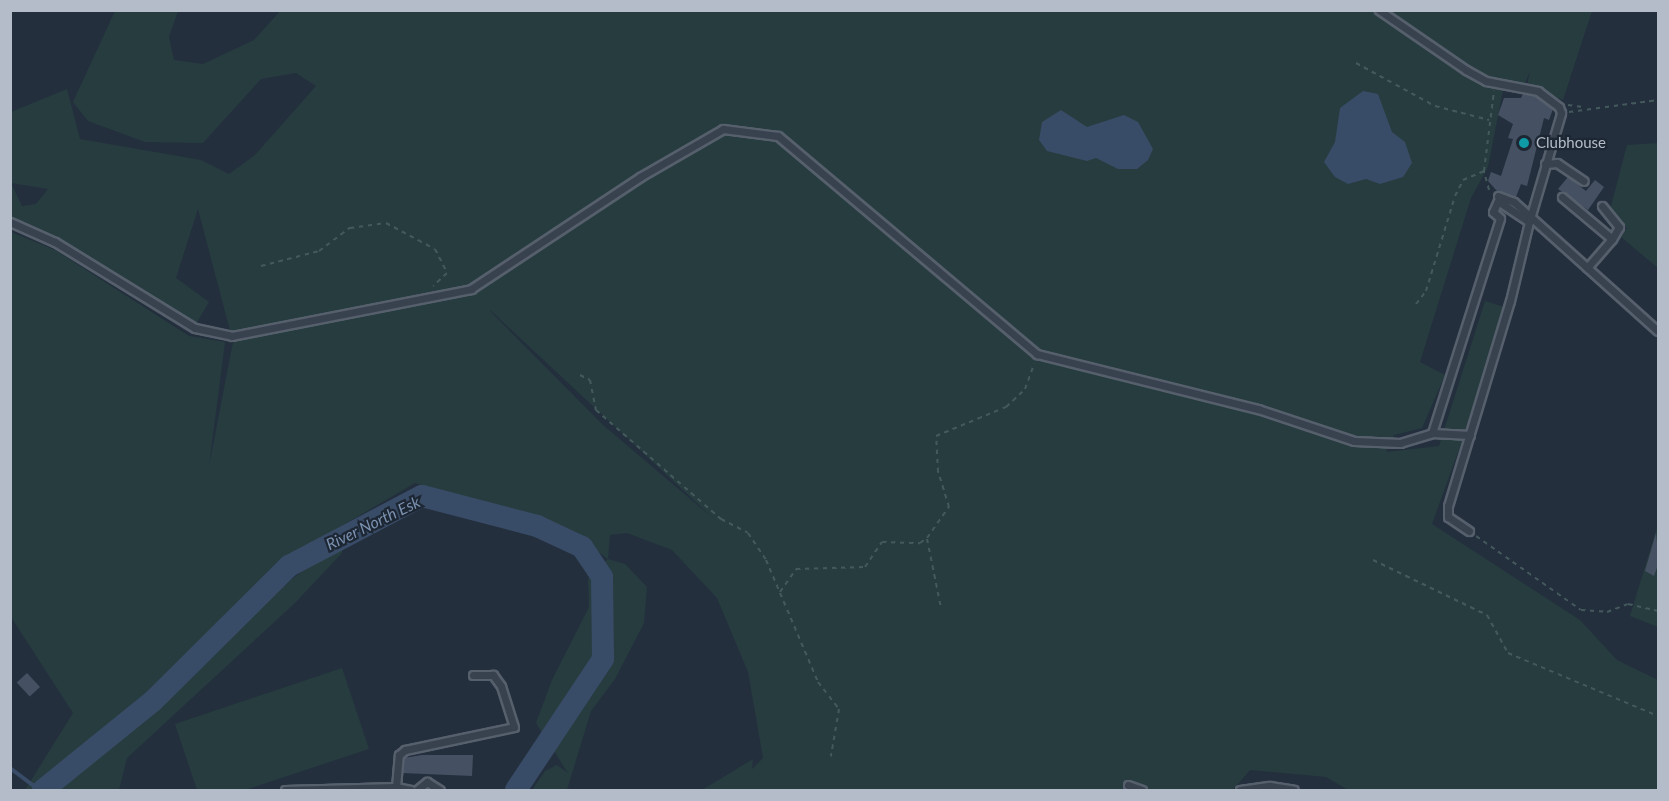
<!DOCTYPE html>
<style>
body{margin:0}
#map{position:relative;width:1669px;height:801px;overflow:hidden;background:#242f3e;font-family:Lato,sans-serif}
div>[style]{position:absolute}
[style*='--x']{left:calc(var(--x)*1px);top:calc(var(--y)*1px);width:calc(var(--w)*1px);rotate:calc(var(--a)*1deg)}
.green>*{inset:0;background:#263c3f}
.water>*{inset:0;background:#394c67}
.stream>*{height:4px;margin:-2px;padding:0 2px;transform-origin:2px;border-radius:2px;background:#394c67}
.river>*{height:22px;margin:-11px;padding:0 11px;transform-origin:11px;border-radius:11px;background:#394c67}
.building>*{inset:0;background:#455162;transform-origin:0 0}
.path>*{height:2px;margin-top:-1px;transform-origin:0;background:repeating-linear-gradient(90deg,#44595c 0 4.5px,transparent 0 9px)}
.roads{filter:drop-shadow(2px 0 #565f6c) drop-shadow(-2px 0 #565f6c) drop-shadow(0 2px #565f6c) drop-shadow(0 -2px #565f6c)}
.service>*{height:7px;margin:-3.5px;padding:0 3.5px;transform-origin:3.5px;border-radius:3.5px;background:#38414e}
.dots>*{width:16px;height:16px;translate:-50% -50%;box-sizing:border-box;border:3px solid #1d2633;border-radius:50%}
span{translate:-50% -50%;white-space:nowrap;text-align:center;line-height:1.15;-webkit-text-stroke:4.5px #1d2633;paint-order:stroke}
.poi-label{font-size:15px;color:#b4bcc9}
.left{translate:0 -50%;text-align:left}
.water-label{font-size:16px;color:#7c92b1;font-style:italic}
.frame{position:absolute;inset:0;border:12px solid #b4bcc9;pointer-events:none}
</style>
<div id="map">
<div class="green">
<div style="clip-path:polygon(evenodd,281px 10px,1592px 11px,1563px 100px,1527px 85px,1530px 71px,1524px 86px,1503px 90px,1488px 167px,1471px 198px,1420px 362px,1445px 375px,1422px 428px,1394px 435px,1386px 452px,1439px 446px,1485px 301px,1504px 307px,1482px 386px,1432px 524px,1580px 620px,1617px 660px,1658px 680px,1658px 790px,1348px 790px,1326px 777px,1250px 770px,1233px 790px,702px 790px,753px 759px,752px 769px,763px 758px,748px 672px,717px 598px,672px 550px,627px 533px,610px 535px,608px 559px,625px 564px,647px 587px,644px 623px,615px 679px,591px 711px,567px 790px,532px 790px,545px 771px,557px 765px,568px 773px,536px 723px,552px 680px,589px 607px,588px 578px,608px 559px,576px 536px,538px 520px,415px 483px,285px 559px,154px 689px,50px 774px,37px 790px,25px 790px,73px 713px,11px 617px,11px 232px,55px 250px,189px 336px,225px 342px,209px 466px,233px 342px,198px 209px,176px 278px,209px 302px,196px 324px,57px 238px,11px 217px,11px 112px,67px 89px,80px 139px,201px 160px,229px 174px,255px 155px,316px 86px,296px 73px,261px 79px,203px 143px,145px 142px,88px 121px,73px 102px,115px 11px,178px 11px,169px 37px,174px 60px,203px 64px,254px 40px,281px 10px,11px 183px,48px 189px,36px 204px,22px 206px,11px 183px,281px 10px,490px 311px,491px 311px,714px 519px,603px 425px,490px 311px)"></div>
<div style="clip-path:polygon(1658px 143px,1658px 268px,1621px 237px,1627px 228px,1610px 210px,1627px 145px)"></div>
<div style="clip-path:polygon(1658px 524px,1658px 627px,1630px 616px)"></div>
<div style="clip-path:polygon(342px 544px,342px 553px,295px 603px,127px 758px,119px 790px,60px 790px,293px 578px)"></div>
<div style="clip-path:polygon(342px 668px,369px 749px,245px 790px,197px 790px,175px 724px)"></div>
</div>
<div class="water">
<div style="clip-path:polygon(1363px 91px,1378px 94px,1392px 132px,1405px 142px,1412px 163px,1403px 177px,1380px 184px,1366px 179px,1348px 184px,1335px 177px,1324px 162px,1335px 142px,1340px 108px)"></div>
<div style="clip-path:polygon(1061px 110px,1087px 127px,1124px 115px,1138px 122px,1153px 149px,1148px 160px,1137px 169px,1118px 169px,1096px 158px,1087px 161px,1047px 151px,1039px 140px,1042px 122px)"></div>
</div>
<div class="stream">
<div style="--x:10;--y:768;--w:36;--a:37"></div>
</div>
<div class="river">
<div style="--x:43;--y:790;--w:141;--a:-39"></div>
<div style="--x:153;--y:701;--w:192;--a:-44.8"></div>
<div style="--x:289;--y:566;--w:150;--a:-27.8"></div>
<div style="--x:422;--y:496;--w:119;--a:14.6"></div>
<div style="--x:537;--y:526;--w:50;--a:25"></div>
<div style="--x:582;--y:547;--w:36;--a:56"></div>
<div style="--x:602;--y:577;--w:82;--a:89.3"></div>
<div style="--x:603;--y:659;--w:157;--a:123.6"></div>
</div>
<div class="building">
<div style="clip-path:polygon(1523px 94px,1536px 96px,1553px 109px,1549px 120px,1544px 118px,1527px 186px,1521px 184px,1516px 197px,1497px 191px,1488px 181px,1491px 172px,1501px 176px,1513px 139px,1508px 138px,1513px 124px,1498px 115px,1504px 98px,1521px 98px)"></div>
<div style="clip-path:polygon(1568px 177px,1586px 191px,1595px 180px,1604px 187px,1588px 210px,1558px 189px)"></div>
<div style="clip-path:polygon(1656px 533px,1659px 562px,1654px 576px,1645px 571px)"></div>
<div style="left:27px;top:673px;width:19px;height:14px;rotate:47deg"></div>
<div style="clip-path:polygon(422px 755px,473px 755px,472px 776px,403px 773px,404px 758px)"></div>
</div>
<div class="path">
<div style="--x:1356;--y:63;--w:90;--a:28.6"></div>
<div style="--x:1435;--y:106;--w:56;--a:14.5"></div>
<div style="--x:1568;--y:105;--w:15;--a:8"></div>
<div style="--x:1569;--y:112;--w:90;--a:-7.7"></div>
<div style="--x:1489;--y:190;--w:20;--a:-105"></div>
<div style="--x:1484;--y:171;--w:81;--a:-82.9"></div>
<div style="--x:261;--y:266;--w:60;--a:-14.5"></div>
<div style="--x:319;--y:251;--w:39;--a:-37"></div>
<div style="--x:350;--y:228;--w:36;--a:-8"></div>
<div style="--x:386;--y:223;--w:55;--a:28"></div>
<div style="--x:435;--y:249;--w:27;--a:63"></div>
<div style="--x:447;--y:273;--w:19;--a:137"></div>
<div style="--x:1416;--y:304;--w:16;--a:-52"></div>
<div style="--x:1426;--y:291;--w:99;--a:-73"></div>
<div style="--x:1455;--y:196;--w:18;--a:-63"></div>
<div style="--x:1463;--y:180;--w:23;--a:-23"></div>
<div style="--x:580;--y:375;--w:11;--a:27"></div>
<div style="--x:590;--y:380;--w:31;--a:79"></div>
<div style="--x:596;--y:410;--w:166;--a:41.1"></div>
<div style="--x:721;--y:519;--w:30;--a:27"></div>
<div style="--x:748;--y:533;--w:32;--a:56"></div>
<div style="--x:766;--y:560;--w:133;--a:66.9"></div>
<div style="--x:818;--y:682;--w:34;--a:52"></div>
<div style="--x:839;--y:709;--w:48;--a:99.7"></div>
<div style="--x:1476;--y:536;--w:128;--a:35.2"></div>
<div style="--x:1581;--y:610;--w:26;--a:4"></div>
<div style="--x:1607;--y:612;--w:22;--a:-21"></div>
<div style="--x:1628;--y:604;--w:31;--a:13"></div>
<div style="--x:927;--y:539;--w:70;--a:78.5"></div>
<div style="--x:1373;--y:560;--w:127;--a:25.8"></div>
<div style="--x:1487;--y:615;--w:43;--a:61.1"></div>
<div style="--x:1508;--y:653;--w:163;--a:22.8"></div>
<div style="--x:780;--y:592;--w:28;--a:-55"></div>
<div style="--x:796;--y:569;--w:69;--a:-1.7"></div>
<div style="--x:865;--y:567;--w:30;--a:-56"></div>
<div style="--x:882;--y:542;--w:38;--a:2"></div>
<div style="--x:920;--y:543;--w:9;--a:-36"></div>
<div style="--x:927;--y:538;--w:38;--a:-55"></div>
<div style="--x:949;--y:507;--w:37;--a:-107"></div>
<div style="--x:938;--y:472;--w:36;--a:-93"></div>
<div style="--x:936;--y:436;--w:76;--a:-22.5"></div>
<div style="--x:1006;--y:407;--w:26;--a:-43"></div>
<div style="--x:1025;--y:389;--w:27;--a:-70"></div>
</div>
<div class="roads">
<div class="service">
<div style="--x:1545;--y:164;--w:12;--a:-5"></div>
<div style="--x:1557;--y:163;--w:32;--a:34"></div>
<div style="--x:1498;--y:196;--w:17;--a:21"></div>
<div style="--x:1514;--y:202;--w:193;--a:41.9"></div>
<div style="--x:1562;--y:197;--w:65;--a:40"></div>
<div style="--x:1612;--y:239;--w:38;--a:131"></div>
<div style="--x:1602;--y:206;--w:27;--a:51"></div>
<div style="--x:1619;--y:227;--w:14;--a:120"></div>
<div style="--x:10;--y:222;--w:49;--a:24"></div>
<div style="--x:55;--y:242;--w:164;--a:31.6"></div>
<div style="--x:195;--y:328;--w:38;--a:12"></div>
<div style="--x:232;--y:336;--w:244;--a:-11.1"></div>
<div style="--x:471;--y:289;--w:203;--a:-33.5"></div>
<div style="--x:640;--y:177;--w:96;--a:-30"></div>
<div style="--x:723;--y:129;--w:55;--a:7.3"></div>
<div style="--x:778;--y:136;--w:339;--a:40.1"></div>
<div style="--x:1037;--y:354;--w:228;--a:14"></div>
<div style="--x:1258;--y:409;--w:101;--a:18.4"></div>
<div style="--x:1354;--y:441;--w:46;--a:2.5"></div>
<div style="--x:1400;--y:443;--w:34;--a:-17"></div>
<div style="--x:1432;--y:433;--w:225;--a:-72.4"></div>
<div style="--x:1500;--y:218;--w:9;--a:-139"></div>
<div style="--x:1493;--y:212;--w:12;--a:-66"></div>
<div style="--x:1498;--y:201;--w:37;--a:34"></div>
<div style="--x:1529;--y:222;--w:114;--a:-73.6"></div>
<div style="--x:1561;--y:113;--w:6;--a:-108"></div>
<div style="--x:1559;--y:107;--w:26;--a:-143"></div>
<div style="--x:1538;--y:91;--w:53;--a:-169.1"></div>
<div style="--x:1486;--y:81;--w:23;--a:-151"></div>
<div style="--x:1466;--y:70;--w:106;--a:-145.4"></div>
<div style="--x:1432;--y:433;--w:38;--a:3"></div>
<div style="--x:1469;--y:531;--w:25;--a:-146"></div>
<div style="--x:1448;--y:517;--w:11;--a:-90"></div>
<div style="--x:1448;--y:506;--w:214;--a:-73.2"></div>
<div style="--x:1510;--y:301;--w:81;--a:-76.5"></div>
<div style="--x:1128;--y:785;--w:15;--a:20"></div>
<div style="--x:396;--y:787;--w:32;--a:-85"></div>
<div style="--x:399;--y:755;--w:8;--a:-40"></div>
<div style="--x:405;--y:750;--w:111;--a:-11.9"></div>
<div style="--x:514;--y:727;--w:43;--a:-107.6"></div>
<div style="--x:501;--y:686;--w:14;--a:-126"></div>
<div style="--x:493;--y:675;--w:20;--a:180"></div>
<div style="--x:285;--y:790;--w:111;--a:-1.5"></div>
<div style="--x:396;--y:787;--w:15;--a:11"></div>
<div style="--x:417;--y:790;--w:13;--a:-39"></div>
<div style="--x:427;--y:782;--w:15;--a:32"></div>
<div style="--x:1240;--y:790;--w:30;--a:-8"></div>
<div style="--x:1270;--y:786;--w:24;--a:9"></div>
</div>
</div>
<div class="dots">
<div style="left:1524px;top:143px;background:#0f9aa8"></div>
</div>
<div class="poi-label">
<span class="left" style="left:1536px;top:143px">Clubhouse</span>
</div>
<div class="water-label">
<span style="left:373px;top:523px;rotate:-26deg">River North Esk</span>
</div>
<div class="frame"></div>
</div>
